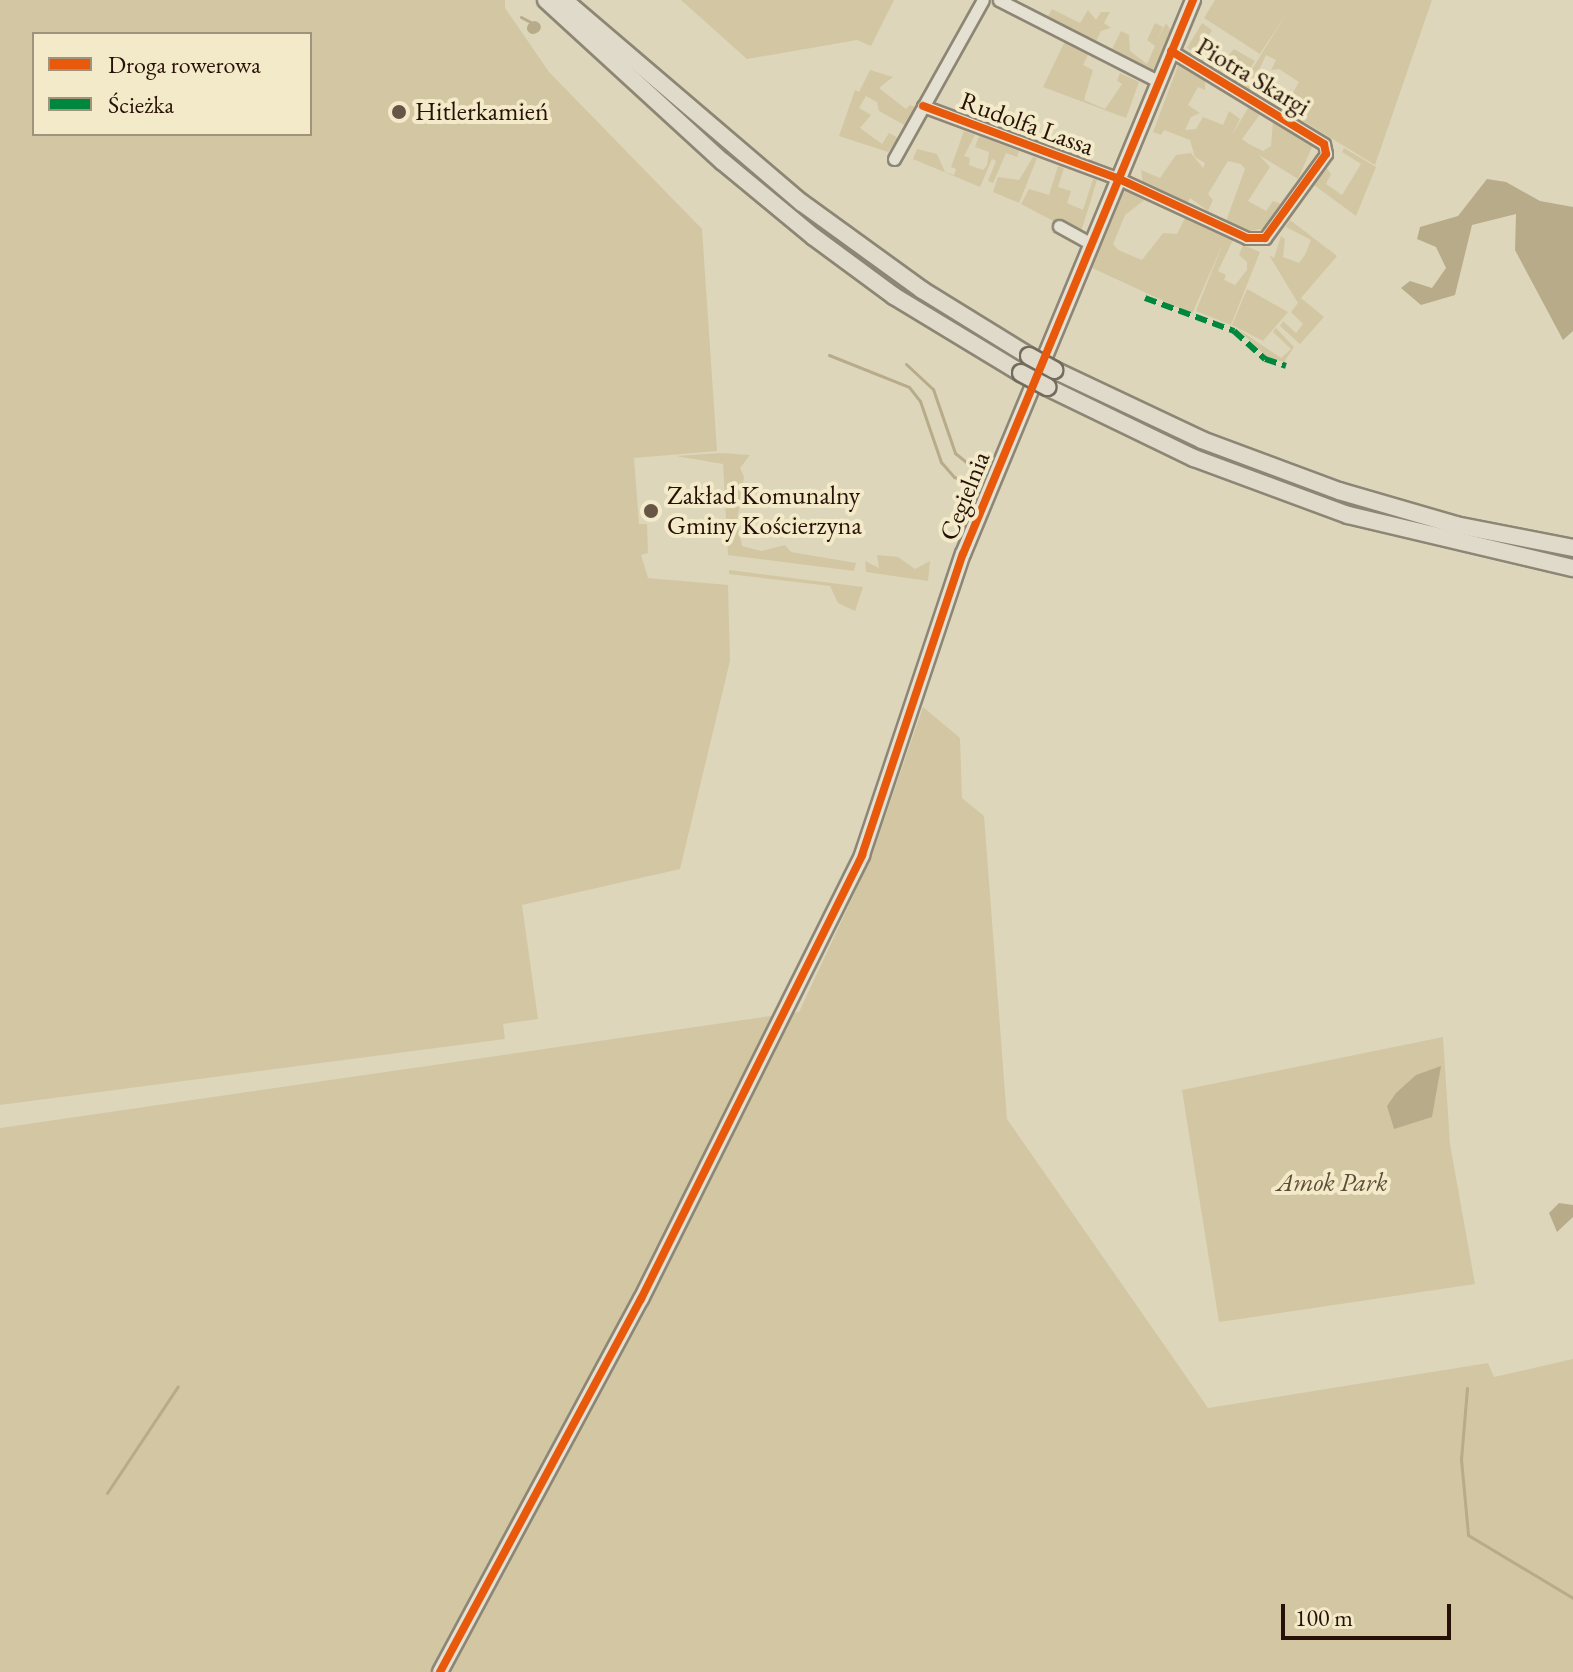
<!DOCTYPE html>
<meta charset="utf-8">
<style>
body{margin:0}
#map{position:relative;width:1573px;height:1672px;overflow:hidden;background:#ddd6ba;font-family:"EB Garamond",serif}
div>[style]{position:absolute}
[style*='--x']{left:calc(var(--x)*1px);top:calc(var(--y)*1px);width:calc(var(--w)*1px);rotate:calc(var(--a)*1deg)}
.green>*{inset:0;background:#d3c7a3}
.water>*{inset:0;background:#b8ab89}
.stream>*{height:3px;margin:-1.5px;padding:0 1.5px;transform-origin:1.5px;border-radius:1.5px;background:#b8ab89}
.canal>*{height:12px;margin:-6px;padding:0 6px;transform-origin:6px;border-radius:6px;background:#b8ab89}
.roads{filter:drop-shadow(2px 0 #8d8675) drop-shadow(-2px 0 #8d8675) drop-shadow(0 2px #8d8675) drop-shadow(0 -2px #8d8675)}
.minor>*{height:11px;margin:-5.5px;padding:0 5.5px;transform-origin:5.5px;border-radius:5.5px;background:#e4e0d2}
.tertiary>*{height:14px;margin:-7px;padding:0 7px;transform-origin:7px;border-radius:7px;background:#e4e0d2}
.primary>*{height:16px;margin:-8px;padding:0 8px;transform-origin:8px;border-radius:8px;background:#dfdaca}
.bridges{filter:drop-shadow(2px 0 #736b5d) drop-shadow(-2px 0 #736b5d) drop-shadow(0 2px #736b5d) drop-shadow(0 -2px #736b5d)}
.primary-bridge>*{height:16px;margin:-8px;padding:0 8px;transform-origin:8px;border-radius:8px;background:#dfdaca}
.quiet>*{height:6px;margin-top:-3px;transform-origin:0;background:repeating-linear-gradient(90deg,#00873e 0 12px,transparent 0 18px)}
.cycleway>*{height:8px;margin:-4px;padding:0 4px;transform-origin:4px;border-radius:4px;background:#e8590c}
.dots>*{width:22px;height:22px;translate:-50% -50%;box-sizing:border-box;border:4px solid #f2eac9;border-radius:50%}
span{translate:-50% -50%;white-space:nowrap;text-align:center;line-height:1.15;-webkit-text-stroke:8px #f2eac9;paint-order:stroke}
.street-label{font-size:26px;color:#271006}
.poi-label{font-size:26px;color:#271006}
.left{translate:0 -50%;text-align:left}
.park-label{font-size:26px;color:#604c36;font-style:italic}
.legend{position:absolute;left:32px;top:32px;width:280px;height:104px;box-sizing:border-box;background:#f2eac9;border:2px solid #a1937b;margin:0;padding:10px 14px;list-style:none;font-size:24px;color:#271006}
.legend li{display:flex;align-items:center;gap:16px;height:40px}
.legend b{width:40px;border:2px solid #a1937b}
.scale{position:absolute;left:1281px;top:1604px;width:170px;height:36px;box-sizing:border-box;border:4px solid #271006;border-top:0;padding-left:10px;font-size:24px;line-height:28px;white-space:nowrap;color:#271006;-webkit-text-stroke:6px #f2eac9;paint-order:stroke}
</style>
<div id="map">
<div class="green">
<div style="clip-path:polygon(evenodd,0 0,505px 0,505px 8px,549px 72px,702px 229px,717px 451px,634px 458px,639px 524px,647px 524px,648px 553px,641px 555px,648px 578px,728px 585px,730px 661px,680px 869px,522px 905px,538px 1019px,503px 1024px,505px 1039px,0 1105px,0 0,34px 34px,310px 34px,310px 134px,34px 134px,34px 34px)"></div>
<div style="clip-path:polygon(681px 0,894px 0,871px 46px,857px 40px,747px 59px)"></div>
<div style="clip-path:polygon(1005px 0,1016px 0,1048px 16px,1052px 9px,1080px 23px,1088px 10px,1096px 20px,1101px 12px,1110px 12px,1104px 23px,1111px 28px,1101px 31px,1096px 41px,1112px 49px,1121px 31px,1129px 35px,1130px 51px,1147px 64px,1155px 46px,1147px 40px,1155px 23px,1163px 27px,1157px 40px,1166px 23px,1172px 32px,1152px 73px)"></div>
<div style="clip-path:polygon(1215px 0,1432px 0,1375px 165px,1261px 95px,1266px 89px,1287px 103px,1299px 82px,1279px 69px,1271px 70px,1276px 60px,1266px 55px,1250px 89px,1243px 84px,1288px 11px,1260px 54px,1204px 18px)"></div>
<div style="clip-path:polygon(1202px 23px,1212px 30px,1201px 49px,1221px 64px,1234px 49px,1255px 61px,1242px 82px,1187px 48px)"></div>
<div style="clip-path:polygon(1065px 41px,1089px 53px,1083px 65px,1093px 70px,1084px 100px,1105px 109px,1122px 84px,1117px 81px,1120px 73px,1139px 82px,1126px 118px,1043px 87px)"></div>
<div style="clip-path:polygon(1179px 63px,1205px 78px,1205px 90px,1198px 87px,1188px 105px,1200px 113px,1191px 117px,1185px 130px,1196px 129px,1203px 117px,1223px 125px,1229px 111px,1240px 119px,1231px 137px,1248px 108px,1261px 113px,1242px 139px,1249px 144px,1263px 151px,1271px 146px,1273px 121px,1313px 145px,1298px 179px,1259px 155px,1270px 167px,1248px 201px,1266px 211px,1273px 201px,1282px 204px,1267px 228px,1250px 231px,1226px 221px,1245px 169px,1241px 164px,1228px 161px,1208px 194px,1213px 200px,1208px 211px,1190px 198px,1187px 204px,1143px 185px,1141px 170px,1160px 178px,1176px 155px,1191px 153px,1203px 168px,1205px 163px,1195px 157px,1190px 140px,1164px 130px,1161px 135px,1153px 132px)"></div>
<div style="clip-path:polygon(870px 70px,893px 77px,879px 88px,906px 109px,910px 105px,918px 108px,908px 127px,879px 111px,877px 102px,866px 96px,859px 108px,871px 115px,860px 128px,882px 144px,889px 133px,898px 138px,888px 152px,839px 136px,855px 90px,859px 92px)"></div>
<div style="clip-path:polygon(964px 131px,975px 135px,964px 156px,970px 158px,969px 165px,983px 170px,987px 165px,989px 152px,975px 147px,979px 136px,1019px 151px,1017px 157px,1006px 153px,993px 183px,988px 181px,996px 161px,992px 159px,980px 187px,913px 159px,917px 149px,937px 154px,945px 172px,954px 175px,956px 169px,951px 167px)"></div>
<div style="clip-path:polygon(1344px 148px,1376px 167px,1356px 216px,1314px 185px,1324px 165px,1331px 174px,1326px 184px,1342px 195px,1361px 164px,1342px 152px)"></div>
<div style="clip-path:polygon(1033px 157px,1037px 158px,1019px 203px,993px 192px,998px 177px,1019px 180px)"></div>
<div style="clip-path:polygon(1058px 166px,1064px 168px,1058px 187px,1071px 191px,1067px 203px,1083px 210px,1093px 179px,1097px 180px,1080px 235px,1021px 204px,1029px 189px,1049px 195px)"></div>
<div style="clip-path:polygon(1123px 187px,1147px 198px,1125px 215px,1113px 244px,1118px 250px,1142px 260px,1163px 233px,1177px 234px,1186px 216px,1233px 240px,1218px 271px,1226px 275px,1224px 280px,1235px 285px,1247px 270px,1247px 262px,1239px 255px,1243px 245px,1260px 252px,1231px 325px,1196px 311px,1224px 241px,1192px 314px,1090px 267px)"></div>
<div style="clip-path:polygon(1290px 220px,1337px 256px,1301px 298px,1324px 317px,1300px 344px,1280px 326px,1283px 321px,1296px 333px,1303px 324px,1291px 312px,1298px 303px,1269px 255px,1274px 258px,1281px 236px,1285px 239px,1283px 257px,1299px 263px,1305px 255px,1311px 240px,1286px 227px)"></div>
<div style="clip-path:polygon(1247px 289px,1288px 312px,1263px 341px,1232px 325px)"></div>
<div style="clip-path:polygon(1276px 328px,1294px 347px,1284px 362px,1267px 357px,1238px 329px,1281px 358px,1291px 349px,1273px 332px)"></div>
<div style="clip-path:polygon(722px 453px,750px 455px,740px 468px,744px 477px,737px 522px,742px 546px,761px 551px,785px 545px,791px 552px,856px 563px,854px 571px,728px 555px,723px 464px,676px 456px)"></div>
<div style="clip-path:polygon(877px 555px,898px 557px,915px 569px,930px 561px,928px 581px,866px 572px,865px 561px,879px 568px)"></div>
<div style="clip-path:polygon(729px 570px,737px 571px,863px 587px,855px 611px,838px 603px,830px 586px,729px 574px)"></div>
<div style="clip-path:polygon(923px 707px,960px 738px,962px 798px,984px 816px,1007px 1119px,1208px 1408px,1488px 1363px,1494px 1377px,1573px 1359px,1573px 1672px,0 1672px,0 1128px,799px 1012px,870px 860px)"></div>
<div style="clip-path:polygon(1443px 1037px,1450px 1144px,1475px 1284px,1219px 1322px,1182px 1090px)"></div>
</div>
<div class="water">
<div style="clip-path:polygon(1487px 179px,1506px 182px,1540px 201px,1573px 207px,1573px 331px,1563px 340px,1515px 250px,1516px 214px,1472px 225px,1455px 295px,1421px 305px,1401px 288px,1410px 281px,1432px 288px,1446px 268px,1436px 247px,1417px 239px,1420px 227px,1458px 216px)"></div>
<div style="clip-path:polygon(1441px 1066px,1432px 1117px,1394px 1129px,1387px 1106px,1396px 1093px,1416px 1075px)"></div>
<div style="clip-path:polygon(1559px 1203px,1573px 1205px,1573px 1217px,1557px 1232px,1549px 1213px)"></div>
</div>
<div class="stream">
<div style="--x:521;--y:17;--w:17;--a:28"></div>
<div style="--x:829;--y:355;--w:86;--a:21.8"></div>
<div style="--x:909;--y:387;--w:18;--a:52"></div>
<div style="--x:920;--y:401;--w:65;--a:71"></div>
<div style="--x:941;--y:462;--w:20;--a:49"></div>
<div style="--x:954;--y:477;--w:20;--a:24"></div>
<div style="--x:906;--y:364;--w:37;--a:43"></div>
<div style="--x:933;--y:389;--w:68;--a:71"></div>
<div style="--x:955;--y:453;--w:28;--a:39"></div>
<div style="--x:1467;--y:1388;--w:71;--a:94.8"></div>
<div style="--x:1461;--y:1459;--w:76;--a:84.7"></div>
<div style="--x:1468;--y:1535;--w:122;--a:31"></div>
<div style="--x:107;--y:1493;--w:128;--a:-56.4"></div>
</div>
<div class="canal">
<div style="--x:533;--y:28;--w:2;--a:-27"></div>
</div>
<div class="roads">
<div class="minor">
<div style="--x:999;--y:0;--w:178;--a:27"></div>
<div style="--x:923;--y:106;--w:207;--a:20.4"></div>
<div style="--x:1117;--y:178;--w:143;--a:24.8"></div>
<div style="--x:1247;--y:238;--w:18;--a:0"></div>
<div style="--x:1265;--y:238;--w:104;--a:-54"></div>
<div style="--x:1326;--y:154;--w:10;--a:-101"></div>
<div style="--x:1324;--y:144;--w:179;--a:-148.7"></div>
<div style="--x:894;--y:159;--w:182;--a:-60.8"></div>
<div style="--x:1059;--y:226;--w:35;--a:29"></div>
</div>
<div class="tertiary">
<div style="--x:440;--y:1672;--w:424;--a:-61.7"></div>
<div style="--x:641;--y:1299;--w:496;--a:-63.5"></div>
<div style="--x:862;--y:855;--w:317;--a:-71.5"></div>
<div style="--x:963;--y:554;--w:600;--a:-67.45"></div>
</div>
<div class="primary">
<div style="--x:546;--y:0;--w:239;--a:42.5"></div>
<div style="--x:722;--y:161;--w:119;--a:39.6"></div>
<div style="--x:814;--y:237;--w:99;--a:36.4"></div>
<div style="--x:894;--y:296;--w:149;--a:31.2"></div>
<div style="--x:564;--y:0;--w:313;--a:40.5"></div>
<div style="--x:802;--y:203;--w:148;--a:35.9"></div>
<div style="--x:922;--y:290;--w:126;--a:31.7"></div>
<div style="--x:1054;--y:370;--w:164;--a:25.3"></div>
<div style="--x:1202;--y:440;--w:146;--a:20.4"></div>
<div style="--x:1339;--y:491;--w:122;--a:16.2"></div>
<div style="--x:1456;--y:525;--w:119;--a:11.1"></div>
<div style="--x:1047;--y:387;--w:163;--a:25.8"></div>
<div style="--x:1194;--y:458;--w:164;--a:20.3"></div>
<div style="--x:1348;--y:515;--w:231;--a:13.3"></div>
</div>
</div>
<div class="bridges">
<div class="primary-bridge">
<div style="--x:1029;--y:356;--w:29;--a:29"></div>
<div style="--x:1021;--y:373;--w:30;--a:28"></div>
</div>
</div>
<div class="quiet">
<div style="--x:1145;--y:298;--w:95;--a:20.3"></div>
<div style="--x:1234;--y:331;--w:42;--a:42.1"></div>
<div style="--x:1265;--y:359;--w:22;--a:18"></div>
</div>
<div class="cycleway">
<div style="--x:923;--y:106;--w:207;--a:20.4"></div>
<div style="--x:1117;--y:178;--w:143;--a:24.8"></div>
<div style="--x:1247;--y:238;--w:18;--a:0"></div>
<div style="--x:1265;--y:238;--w:104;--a:-54"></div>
<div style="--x:1326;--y:154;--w:10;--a:-101"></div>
<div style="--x:1324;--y:144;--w:179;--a:-148.7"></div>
<div style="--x:440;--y:1672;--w:424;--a:-61.7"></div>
<div style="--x:641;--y:1299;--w:496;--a:-63.5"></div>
<div style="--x:862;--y:855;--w:317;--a:-71.5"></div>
<div style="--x:963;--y:554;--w:600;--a:-67.45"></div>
</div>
<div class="dots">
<div style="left:399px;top:112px;background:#675545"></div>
<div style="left:651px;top:511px;background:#675545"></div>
</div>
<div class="street-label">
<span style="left:1253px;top:77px;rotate:31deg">Piotra Skargi</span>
<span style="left:1027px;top:124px;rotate:20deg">Rudolfa Lassa</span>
<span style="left:965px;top:496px;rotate:-68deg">Cegielnia</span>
</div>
<div class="poi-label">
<span class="left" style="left:415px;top:112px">Hitlerkamień</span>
<span class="left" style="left:667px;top:511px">Zakład Komunalny<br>Gminy Kościerzyna</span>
</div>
<div class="park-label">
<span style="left:1332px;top:1183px">Amok Park</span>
</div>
<ul class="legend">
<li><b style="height:10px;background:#e8590c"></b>Droga rowerowa</li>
<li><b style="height:10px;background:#00873e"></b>Ścieżka</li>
</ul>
<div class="scale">100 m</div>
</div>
